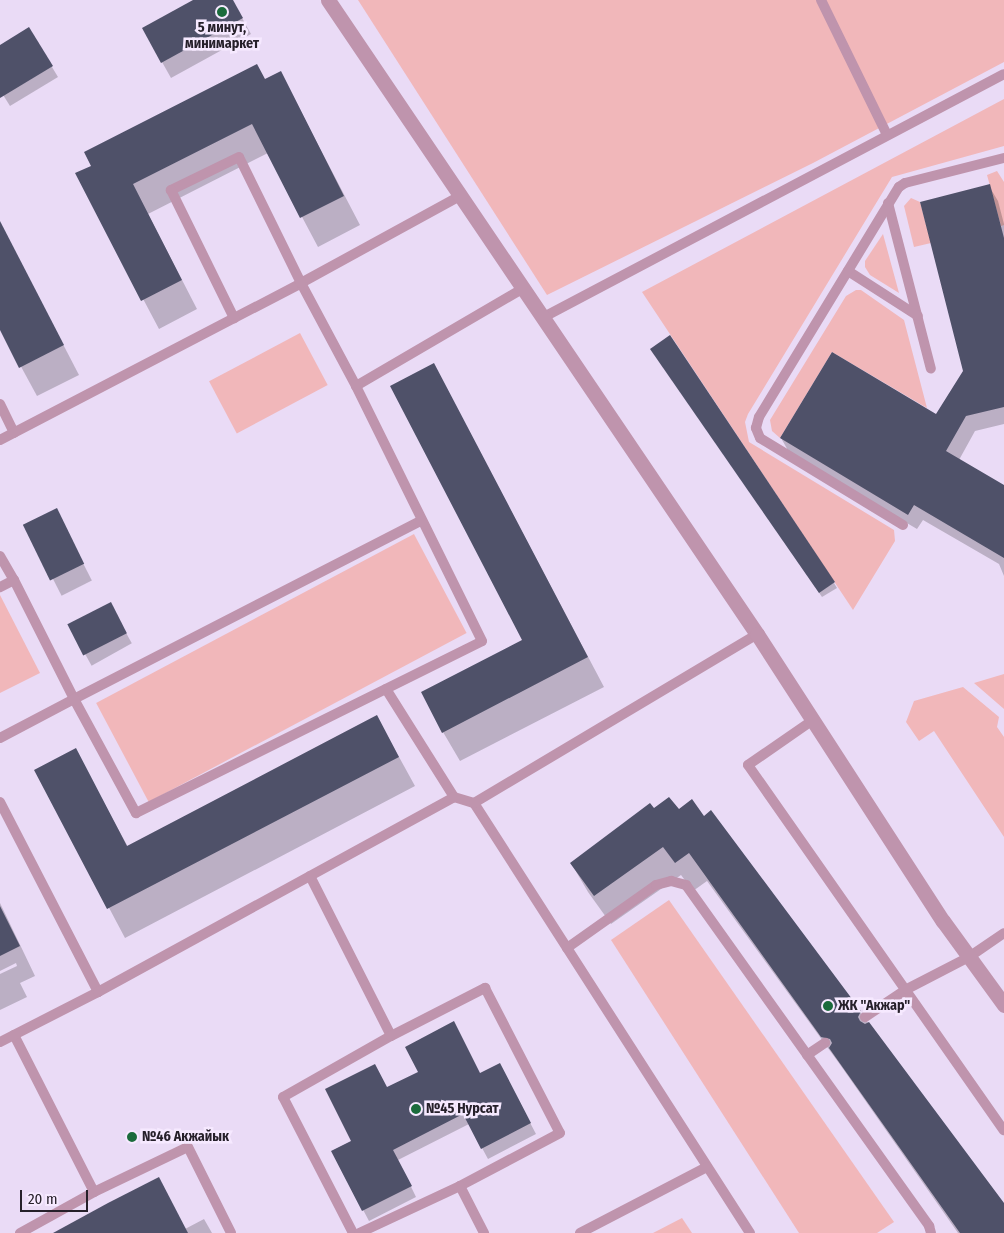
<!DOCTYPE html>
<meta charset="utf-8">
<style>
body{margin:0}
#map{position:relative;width:1004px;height:1233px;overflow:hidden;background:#eadbf6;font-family:"Fira Sans Condensed",sans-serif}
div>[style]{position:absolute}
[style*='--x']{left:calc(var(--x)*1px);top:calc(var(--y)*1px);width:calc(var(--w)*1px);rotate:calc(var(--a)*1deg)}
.green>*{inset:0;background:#f1b7ba;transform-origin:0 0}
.shadow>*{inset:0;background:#0003;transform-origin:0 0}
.building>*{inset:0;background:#4f5169;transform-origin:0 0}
.lane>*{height:10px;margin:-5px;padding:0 5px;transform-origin:5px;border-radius:5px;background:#bf94ad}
.street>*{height:15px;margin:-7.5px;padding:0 7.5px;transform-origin:7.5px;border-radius:7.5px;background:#bf94ad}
.dots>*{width:14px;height:14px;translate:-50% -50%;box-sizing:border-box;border:2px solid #f6e9ff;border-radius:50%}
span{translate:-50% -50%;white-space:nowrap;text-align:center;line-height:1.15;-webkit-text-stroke:5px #f6e9ff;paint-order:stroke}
.poi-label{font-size:14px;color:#26202a;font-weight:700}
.left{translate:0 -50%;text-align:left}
.scale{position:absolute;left:20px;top:1190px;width:68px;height:22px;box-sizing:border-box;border:2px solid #26202a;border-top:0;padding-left:6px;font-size:15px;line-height:18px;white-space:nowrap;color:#26202a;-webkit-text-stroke:4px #f6e9ff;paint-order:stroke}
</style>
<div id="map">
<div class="green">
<div style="clip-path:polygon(358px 0,1004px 0,1004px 62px,813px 163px,547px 295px)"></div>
<div style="clip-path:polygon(1004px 99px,1004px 146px,892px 177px,748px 414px,745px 422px,749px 442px,894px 530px,895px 541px,853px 610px,642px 292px)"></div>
<div style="clip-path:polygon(997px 171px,1004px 182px,1004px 225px,1001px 226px,987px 175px)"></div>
<div style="clip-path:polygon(911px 198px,920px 202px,931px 243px,914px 247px,904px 206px)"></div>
<div style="clip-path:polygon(883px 234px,899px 293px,870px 275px,865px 267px,865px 261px)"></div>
<div style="clip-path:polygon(856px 290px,861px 290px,904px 320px,927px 408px,832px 352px,780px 438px,772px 431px,770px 420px,846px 296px)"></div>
<div style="left:300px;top:333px;width:59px;height:103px;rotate:62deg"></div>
<div style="left:414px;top:534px;width:112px;height:360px;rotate:62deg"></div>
<div style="clip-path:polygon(0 595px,40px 673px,0 693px)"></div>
<div style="clip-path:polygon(1004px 674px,1004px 709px,974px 683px)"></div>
<div style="clip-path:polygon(963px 687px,999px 717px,997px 727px,1004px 737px,1004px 837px,934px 731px,919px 741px,906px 722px,914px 701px)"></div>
<div style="clip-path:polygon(669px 900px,894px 1222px,877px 1233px,799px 1233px,611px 940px)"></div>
<div style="clip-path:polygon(682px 1218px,692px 1233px,653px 1233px)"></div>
</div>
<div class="shadow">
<div style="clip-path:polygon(196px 0,232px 0,251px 34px,171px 78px,162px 62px)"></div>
<div style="clip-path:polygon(29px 29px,58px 77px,10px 106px,0 90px,0 46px)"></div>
<div style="clip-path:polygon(280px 72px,360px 225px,318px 247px,268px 153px,148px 214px,197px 309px,159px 329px,77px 174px)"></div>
<div style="clip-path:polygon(989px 186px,998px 201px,1004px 224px,1004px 424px,975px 431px,959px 460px,1004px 487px,1004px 576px,999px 564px,923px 520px,917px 529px,790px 454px,781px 438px,936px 415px,964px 371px)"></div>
<div style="clip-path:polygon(0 223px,79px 375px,37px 396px,0 328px)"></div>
<div style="clip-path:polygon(670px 336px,834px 583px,837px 588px,822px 597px,655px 354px)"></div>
<div style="clip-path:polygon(434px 365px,604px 687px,460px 761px,443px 732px,524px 640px)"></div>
<div style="left:56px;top:510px;width:79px;height:34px;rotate:63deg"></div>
<div style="left:110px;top:604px;width:45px;height:46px;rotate:61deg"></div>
<div style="clip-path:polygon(377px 717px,415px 786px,125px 938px,36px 770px,75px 750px,128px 847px)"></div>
<div style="clip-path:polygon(650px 805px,860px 1012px,1004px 1205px,1004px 1233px,958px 1233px,841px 1066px,707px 881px,693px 891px,681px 875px,611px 924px,588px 892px,571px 863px)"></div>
<div style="clip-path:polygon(0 903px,35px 976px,20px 983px,27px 997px,0 1010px,0 974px,17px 966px,16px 963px,0 971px)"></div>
<div style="clip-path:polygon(480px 1074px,505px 1075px,536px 1134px,488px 1159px,469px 1124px,398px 1160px,416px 1197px,369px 1221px,332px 1151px,352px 1141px,387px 1089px)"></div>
<div style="clip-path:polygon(204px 1219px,212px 1233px,55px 1233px,185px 1229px)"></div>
</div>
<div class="building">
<div style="clip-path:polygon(193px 0,233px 0,243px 18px,161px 63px,142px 28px)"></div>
<div style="clip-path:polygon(29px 27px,53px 66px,0 98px,0 45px)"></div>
<div style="clip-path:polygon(257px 64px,265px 79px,281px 71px,344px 196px,300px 218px,252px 124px,133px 184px,182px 280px,141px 301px,75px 173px,91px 166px,84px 152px)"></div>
<div style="clip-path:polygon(990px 184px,1004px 238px,1004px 407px,966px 416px,946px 451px,1004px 485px,1004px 558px,914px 505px,908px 515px,780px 438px,832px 352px,936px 414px,963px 371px,920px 202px)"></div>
<div style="clip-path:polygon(0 221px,64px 345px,19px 368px,0 330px)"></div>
<div style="clip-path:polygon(670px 335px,835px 582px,819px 593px,650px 349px)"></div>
<div style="clip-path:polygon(434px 363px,588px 657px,442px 733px,421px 692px,522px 640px,390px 386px)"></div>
<div style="left:57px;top:508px;width:62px;height:38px;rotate:64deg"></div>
<div style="left:111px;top:602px;width:35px;height:49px;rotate:63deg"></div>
<div style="clip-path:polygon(377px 715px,399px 757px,107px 909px,34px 770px,76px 748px,127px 846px)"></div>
<div style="clip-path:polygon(669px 797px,679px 809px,692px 799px,704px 816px,711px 810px,861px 1011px,858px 1017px,860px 1021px,865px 1024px,869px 1022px,1004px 1203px,1004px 1233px,960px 1233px,829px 1048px,832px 1043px,830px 1039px,821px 1037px,689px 853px,675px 863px,663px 847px,594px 896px,570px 863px,650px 803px,654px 808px)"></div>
<div style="clip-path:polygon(0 906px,20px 946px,0 956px)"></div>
<div style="clip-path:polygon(454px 1021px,480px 1073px,500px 1063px,531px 1123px,481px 1149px,463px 1114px,393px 1150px,412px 1186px,362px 1211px,331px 1151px,351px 1141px,325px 1089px,375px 1064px,387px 1087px,418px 1072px,405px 1047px)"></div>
<div style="clip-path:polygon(159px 1177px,188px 1233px,53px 1233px,108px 1203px)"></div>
</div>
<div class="lane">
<div style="--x:821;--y:0;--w:150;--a:63.9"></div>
<div style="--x:888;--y:203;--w:171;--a:75.5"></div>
<div style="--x:848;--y:271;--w:83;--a:32.7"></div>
<div style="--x:542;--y:318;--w:522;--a:-27.84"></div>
<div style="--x:356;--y:386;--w:192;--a:-30.3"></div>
<div style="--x:0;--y:404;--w:32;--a:64"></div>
<div style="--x:0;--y:440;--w:339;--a:-27.5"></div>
<div style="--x:301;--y:283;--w:183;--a:-28.7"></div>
<div style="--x:903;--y:525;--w:167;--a:-148.7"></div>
<div style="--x:760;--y:438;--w:11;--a:-112"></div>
<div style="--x:756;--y:428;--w:11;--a:-75"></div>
<div style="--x:759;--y:417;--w:269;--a:-58.7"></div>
<div style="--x:899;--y:187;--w:7;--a:-34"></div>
<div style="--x:905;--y:183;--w:102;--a:-14.2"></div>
<div style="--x:0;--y:556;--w:28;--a:60"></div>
<div style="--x:14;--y:580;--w:16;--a:153"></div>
<div style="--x:14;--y:580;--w:133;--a:63.2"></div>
<div style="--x:74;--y:699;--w:390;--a:-27.2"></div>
<div style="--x:386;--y:689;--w:128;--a:57.8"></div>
<div style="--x:813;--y:720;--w:79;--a:145.3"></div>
<div style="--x:748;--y:765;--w:446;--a:55"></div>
<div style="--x:0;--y:738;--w:84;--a:-27.8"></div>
<div style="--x:74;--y:699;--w:130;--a:61.5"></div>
<div style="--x:136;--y:813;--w:386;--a:-26.4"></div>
<div style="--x:482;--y:641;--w:284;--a:-116.3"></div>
<div style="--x:356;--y:386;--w:117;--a:-118.1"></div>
<div style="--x:301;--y:283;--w:140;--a:-116.2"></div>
<div style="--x:239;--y:157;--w:76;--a:154.1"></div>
<div style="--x:171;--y:190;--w:143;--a:63.8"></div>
<div style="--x:0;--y:802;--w:214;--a:62.7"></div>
<div style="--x:474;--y:803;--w:511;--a:57.31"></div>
<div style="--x:310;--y:876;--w:179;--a:63.1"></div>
<div style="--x:567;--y:948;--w:109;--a:-35.3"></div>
<div style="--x:656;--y:885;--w:16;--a:-15"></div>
<div style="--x:671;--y:881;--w:16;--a:15"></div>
<div style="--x:686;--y:885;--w:419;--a:54.5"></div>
<div style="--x:929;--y:1226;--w:7;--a:74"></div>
<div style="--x:865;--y:1017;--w:50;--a:-33.7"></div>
<div style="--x:907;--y:989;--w:70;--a:-27.3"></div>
<div style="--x:969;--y:957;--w:42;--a:-34.4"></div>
<div style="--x:14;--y:1035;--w:176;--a:63"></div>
<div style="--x:0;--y:1042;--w:110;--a:-27"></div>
<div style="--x:98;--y:992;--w:406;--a:-28.7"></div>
<div style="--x:454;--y:797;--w:21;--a:17"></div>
<div style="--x:474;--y:803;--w:330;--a:-30.8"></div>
<div style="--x:807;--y:1055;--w:22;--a:-34"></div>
<div style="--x:460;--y:1186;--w:53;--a:62.9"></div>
<div style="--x:20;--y:1233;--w:85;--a:-29"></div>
<div style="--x:94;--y:1192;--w:104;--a:-25.6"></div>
<div style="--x:188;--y:1147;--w:96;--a:63.4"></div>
<div style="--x:353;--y:1233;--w:153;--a:-117.2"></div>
<div style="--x:283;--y:1097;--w:124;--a:-29.5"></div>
<div style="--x:391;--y:1036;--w:106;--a:-27.1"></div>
<div style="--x:485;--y:988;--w:163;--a:62.7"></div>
<div style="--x:560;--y:1133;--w:113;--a:152.1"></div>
<div style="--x:460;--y:1186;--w:111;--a:155"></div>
<div style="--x:580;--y:1233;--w:143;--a:-27.5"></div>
</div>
<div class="street">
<div style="--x:328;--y:0;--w:766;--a:55.92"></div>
<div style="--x:757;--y:634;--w:342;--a:57.1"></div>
<div style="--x:943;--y:921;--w:104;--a:54"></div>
</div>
<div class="dots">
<div style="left:222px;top:12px;background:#1b6b3c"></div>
<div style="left:828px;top:1006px;background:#1b6b3c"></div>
<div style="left:416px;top:1109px;background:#1b6b3c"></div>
<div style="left:132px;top:1137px;background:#1b6b3c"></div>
</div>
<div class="poi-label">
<span style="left:222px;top:36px">5 минут,<br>минимаркет</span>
<span class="left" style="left:838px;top:1006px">ЖК "Акжар"</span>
<span class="left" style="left:426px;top:1109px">№45 Нурсат</span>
<span class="left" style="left:142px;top:1137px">№46 Акжайык</span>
</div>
<div class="scale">20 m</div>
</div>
